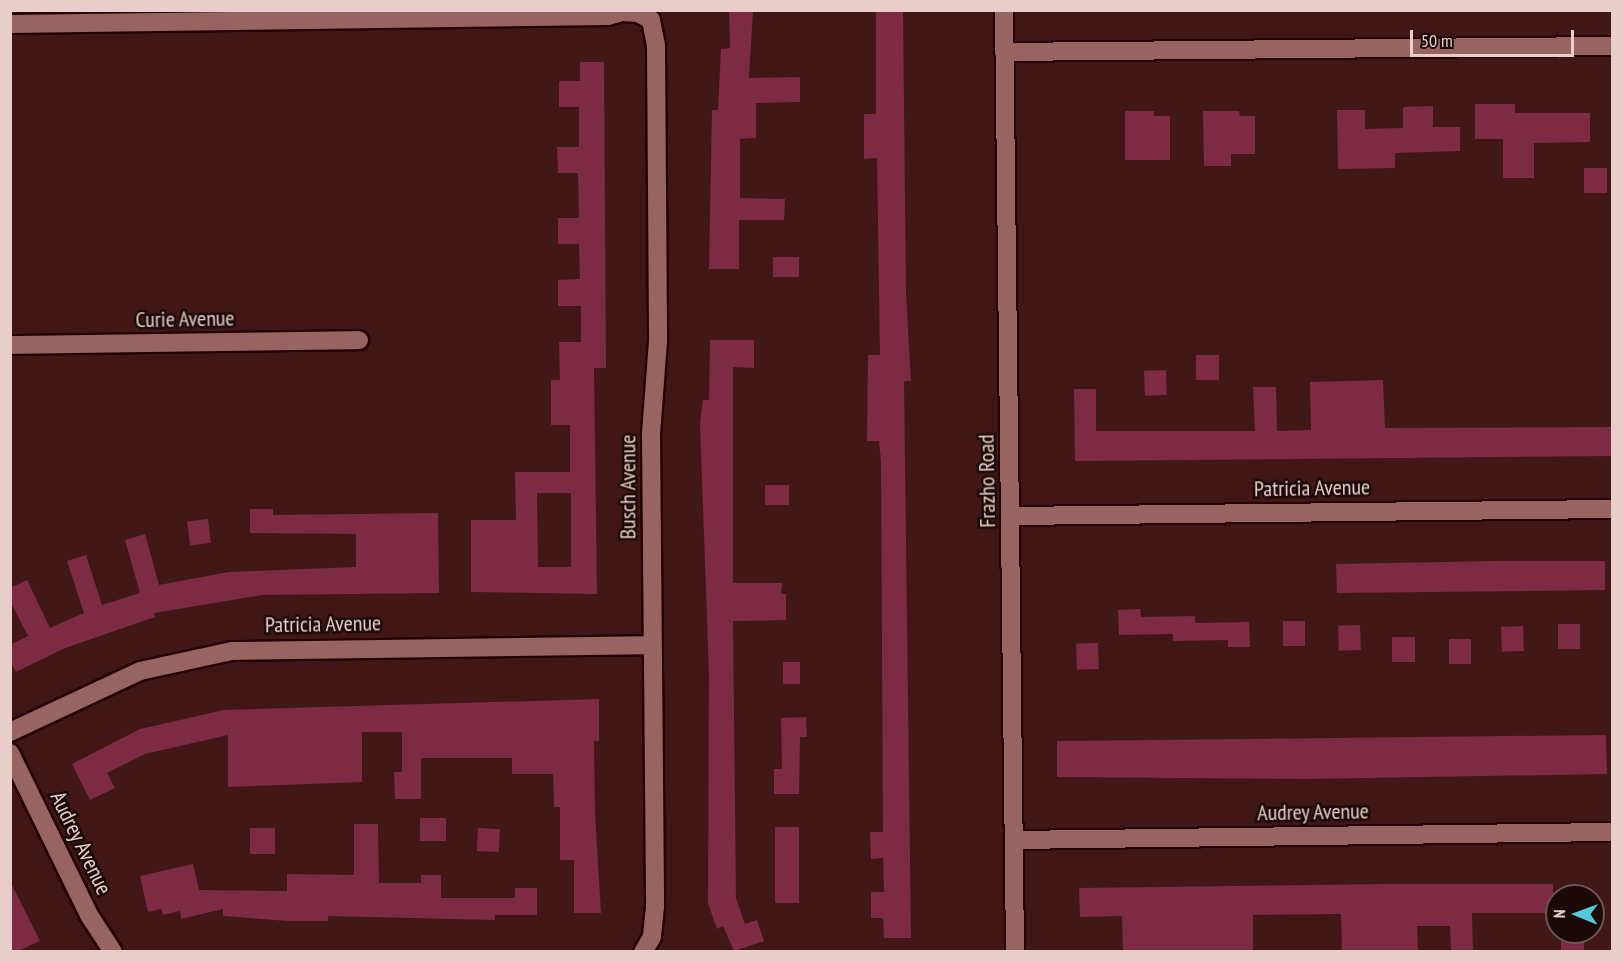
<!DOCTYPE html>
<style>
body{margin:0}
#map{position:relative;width:1623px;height:962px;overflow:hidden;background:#401716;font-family:"PT Sans Narrow",sans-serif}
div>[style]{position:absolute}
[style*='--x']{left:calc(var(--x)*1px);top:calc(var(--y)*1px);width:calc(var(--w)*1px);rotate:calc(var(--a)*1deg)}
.building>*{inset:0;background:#7d2a44;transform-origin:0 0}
.roads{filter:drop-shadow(2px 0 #240102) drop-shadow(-2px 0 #240102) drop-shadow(0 2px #240102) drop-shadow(0 -2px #240102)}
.street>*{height:18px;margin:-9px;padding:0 9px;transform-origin:9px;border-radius:9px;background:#966561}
span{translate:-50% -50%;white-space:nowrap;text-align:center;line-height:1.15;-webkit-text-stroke:5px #1b0908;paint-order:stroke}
.street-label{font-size:22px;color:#e9cdca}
.frame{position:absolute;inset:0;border:12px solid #e9cdca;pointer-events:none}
.north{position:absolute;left:1545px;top:884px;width:60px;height:60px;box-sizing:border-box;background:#1b0908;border:2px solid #6d5756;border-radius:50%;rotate:271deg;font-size:16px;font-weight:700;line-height:24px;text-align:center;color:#e9cdca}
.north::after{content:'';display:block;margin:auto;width:21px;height:27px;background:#52cbd8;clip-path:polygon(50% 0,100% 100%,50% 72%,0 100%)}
.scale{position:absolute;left:1410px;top:30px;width:164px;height:27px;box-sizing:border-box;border:3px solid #e9cdca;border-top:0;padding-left:8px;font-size:18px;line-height:21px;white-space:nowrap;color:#e9cdca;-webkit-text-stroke:4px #1b0908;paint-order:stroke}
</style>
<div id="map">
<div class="building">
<div style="clip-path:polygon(729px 10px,753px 10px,749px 78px,800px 77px,800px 102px,756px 103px,756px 138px,740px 139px,740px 198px,785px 199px,784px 220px,739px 220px,739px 269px,709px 269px,712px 110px,718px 110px,721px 49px,730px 48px)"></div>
<div style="clip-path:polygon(876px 10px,903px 10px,906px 293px,911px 381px,904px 381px,911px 938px,884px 938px,883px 918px,871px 918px,871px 892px,884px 892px,883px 858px,871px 859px,870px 832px,883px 832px,881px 461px,879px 441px,867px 441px,868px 355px,880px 355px,877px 158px,864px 159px,864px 114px,876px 114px)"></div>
<div style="clip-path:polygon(evenodd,580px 62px,604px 62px,606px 368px,594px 368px,597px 594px,471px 592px,471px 520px,516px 520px,515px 472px,570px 472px,570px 425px,551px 425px,551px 380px,560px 380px,559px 342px,581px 342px,581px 306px,558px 306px,558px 280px,580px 279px,579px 244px,558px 244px,558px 218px,579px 218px,578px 173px,558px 173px,557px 147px,579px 147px,579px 107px,559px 107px,559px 81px,580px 81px,580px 62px,537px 493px,571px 493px,571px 567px,538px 567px,537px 493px)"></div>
<div style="clip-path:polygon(1475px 104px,1515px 104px,1515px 113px,1590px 113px,1590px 142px,1534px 143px,1534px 178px,1503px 178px,1503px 139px,1475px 139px)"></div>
<div style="clip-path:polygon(1433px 106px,1433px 127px,1460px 127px,1460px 151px,1395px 153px,1395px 168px,1338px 169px,1337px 110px,1365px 110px,1365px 129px,1403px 128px,1403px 107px)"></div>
<div style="clip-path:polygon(1125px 111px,1154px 111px,1154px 116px,1170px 116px,1170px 160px,1125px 160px)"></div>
<div style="clip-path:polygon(1203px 111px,1239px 111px,1240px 116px,1255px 116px,1255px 154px,1231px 154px,1231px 166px,1204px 166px)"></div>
<div style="left:1584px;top:168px;width:23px;height:25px"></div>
<div style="left:773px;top:257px;width:26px;height:20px"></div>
<div style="clip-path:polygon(710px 340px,754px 340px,754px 368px,733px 367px,733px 583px,782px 583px,781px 594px,786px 594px,786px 620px,733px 621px,736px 898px,745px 924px,757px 920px,764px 941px,734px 951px,723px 926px,717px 929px,708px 903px,709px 674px,700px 422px,703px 400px,709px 400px)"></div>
<div style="left:1196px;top:355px;width:23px;height:25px"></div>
<div style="left:1166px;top:370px;width:25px;height:22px;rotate:88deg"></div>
<div style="clip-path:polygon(1383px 380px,1385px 428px,1612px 427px,1612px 456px,1075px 461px,1074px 389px,1096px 389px,1096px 431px,1255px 431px,1253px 387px,1276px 387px,1277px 431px,1311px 430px,1310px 382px)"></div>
<div style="left:765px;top:485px;width:24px;height:20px"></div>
<div style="clip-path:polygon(250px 509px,273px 509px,273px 515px,438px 513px,439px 593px,262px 595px,154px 613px,155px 617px,65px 648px,16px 672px,10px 661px,10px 645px,28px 636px,10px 601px,10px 588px,27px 580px,50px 628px,84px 613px,67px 561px,86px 555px,102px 605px,140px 593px,125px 540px,145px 534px,159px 585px,229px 572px,356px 567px,356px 534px,250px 533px)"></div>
<div style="left:208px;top:519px;width:24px;height:21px;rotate:83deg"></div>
<div style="clip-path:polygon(1495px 561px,1605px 561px,1605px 590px,1337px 593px,1336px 564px)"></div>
<div style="clip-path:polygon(1140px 609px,1141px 617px,1195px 616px,1195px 623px,1249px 622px,1250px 647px,1228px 647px,1228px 640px,1173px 641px,1173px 634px,1119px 635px,1118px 610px)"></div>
<div style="left:1283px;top:621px;width:22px;height:25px"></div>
<div style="left:1580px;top:624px;width:25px;height:22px;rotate:90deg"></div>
<div style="left:1360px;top:625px;width:25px;height:22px;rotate:88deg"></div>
<div style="left:1523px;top:626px;width:25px;height:22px;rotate:88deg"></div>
<div style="left:1415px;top:637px;width:25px;height:23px;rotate:90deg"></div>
<div style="left:1449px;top:639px;width:22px;height:25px"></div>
<div style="left:1098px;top:643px;width:26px;height:22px;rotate:88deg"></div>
<div style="left:783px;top:662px;width:17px;height:22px"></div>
<div style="clip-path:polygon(599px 699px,599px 741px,594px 741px,595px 814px,601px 913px,574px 913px,574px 860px,560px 860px,560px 807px,554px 807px,553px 774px,512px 774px,512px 758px,421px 758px,421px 799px,395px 799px,394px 772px,402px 772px,402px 732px,362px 732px,362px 782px,228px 787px,228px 735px,145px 754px,107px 773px,115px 788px,90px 800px,72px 764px,140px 729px,224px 710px)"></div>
<div style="clip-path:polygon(806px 717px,807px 737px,800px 737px,799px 794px,774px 794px,774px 769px,782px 769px,781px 718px)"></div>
<div style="clip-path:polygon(1606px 735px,1607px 774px,1306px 779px,1057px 777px,1057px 741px)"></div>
<div style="left:420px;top:818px;width:26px;height:23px"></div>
<div style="clip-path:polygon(354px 824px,378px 824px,379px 883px,421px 883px,421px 875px,441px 875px,441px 898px,515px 898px,515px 888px,537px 888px,537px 915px,495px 915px,495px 920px,328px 916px,328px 921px,288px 921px,223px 916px,223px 909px,181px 919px,180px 911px,163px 915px,161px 909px,148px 912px,140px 876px,193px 864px,199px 890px,287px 891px,287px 874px,354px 875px)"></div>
<div style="left:775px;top:827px;width:24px;height:76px"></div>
<div style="left:250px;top:828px;width:25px;height:26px"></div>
<div style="left:478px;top:828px;width:22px;height:23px;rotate:3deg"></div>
<div style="clip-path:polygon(10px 881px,40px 941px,18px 951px,10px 951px)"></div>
<div style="clip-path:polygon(1387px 884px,1553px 884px,1553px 913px,1472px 913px,1473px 951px,1451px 951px,1450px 926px,1417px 926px,1418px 951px,1342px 951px,1341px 914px,1253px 915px,1253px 951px,1123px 951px,1122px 916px,1080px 917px,1079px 888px)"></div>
<div style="left:1561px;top:932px;width:23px;height:19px"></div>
</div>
<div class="roads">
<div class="street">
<div style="--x:1004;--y:10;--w:942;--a:89.33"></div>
<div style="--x:10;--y:24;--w:598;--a:-0.77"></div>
<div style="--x:608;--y:16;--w:15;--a:-16"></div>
<div style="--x:622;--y:12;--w:16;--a:4"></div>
<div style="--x:638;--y:13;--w:15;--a:28"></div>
<div style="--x:651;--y:20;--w:26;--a:79"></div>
<div style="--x:656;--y:46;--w:295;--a:89.6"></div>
<div style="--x:658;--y:341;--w:93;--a:94.3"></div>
<div style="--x:651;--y:434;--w:473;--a:89.5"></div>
<div style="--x:655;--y:907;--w:30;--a:96"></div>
<div style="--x:652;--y:937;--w:17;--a:121"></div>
<div style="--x:1004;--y:52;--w:608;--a:-0.57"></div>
<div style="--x:10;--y:345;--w:349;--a:-0.8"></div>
<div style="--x:1012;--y:516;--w:600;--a:-0.67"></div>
<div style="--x:10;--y:732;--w:144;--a:-25.1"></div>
<div style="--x:140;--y:671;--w:94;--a:-12.3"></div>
<div style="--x:232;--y:651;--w:420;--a:-0.8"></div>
<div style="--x:10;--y:753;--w:180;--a:64"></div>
<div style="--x:89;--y:915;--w:44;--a:57"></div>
<div style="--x:1014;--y:840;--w:598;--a:-0.77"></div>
</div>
</div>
<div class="street-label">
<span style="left:185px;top:319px;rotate:-1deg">Curie Avenue</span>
<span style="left:987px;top:481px;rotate:-91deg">Frazho Road</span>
<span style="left:628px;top:487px;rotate:-90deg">Busch Avenue</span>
<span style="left:1312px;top:488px;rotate:-1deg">Patricia Avenue</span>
<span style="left:323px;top:624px;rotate:-1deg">Patricia Avenue</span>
<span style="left:1313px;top:812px;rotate:-1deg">Audrey Avenue</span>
<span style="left:81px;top:843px;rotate:64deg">Audrey Avenue</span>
</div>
<div class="frame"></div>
<div class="north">N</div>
<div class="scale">50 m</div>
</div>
